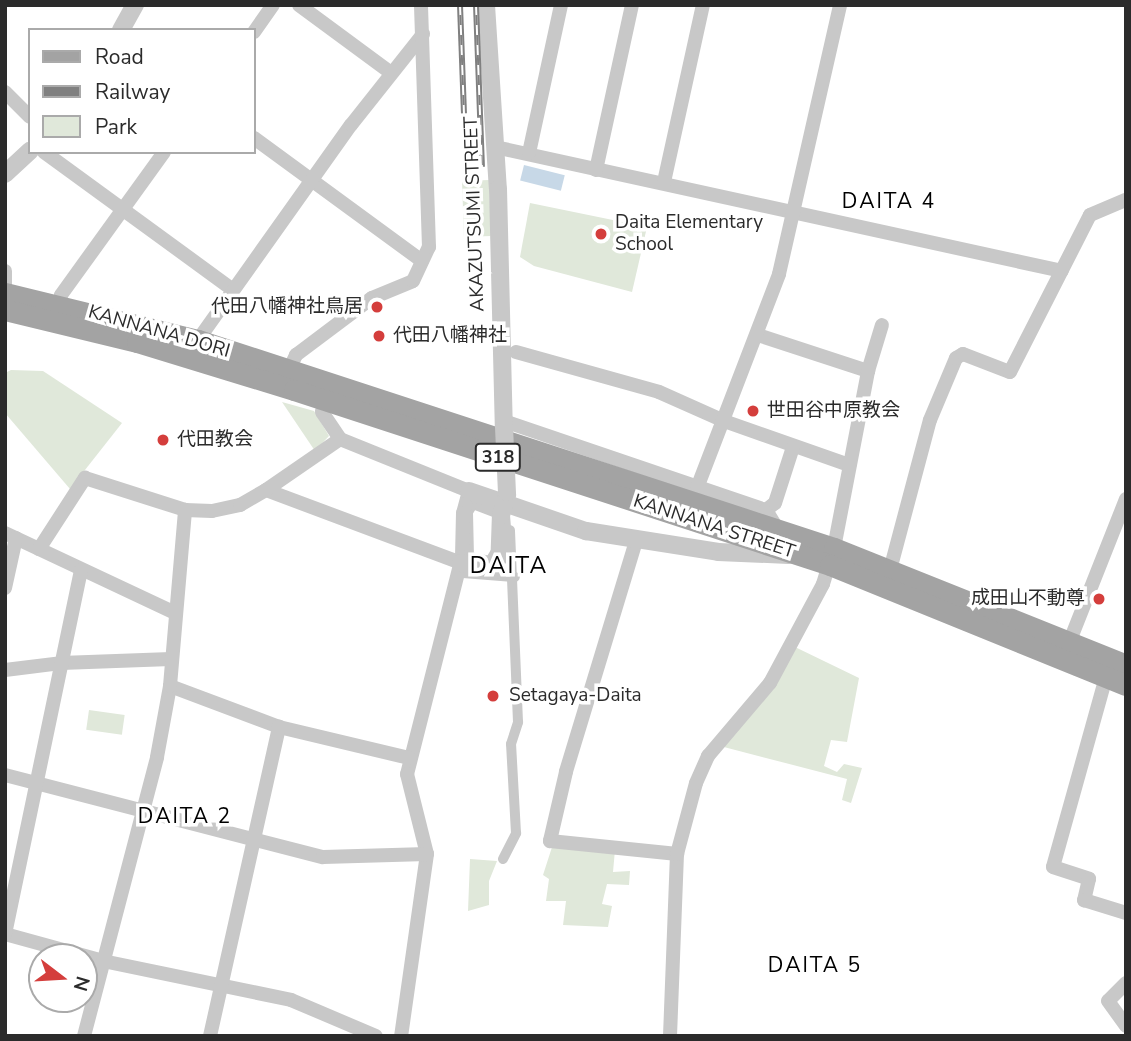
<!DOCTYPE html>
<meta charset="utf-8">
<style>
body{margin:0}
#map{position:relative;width:1131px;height:1041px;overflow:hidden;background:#fff;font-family:"Nunito Sans","Noto Sans JP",sans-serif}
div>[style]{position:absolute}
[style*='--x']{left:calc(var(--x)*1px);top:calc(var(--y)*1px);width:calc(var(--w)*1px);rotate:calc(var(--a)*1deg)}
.green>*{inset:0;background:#e0e8da;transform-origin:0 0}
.water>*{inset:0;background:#c7d8e7;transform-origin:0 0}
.pedestrian>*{height:10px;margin:-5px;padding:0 5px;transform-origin:5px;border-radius:5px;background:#c8c8c8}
.minor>*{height:14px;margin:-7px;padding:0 7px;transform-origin:7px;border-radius:7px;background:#c8c8c8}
.tertiary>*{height:18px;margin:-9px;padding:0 9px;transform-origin:9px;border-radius:9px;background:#c8c8c8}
.primary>*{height:21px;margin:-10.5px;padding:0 10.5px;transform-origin:10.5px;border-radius:10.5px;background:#a3a3a3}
.rail>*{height:6px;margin-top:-3px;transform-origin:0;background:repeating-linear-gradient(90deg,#fff 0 10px,#808080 0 20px);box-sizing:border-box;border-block:2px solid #808080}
.tertiary-bridge>*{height:18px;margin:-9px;padding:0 9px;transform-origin:9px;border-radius:9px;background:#c8c8c8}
.dots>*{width:19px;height:19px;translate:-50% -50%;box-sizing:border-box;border:4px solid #fff;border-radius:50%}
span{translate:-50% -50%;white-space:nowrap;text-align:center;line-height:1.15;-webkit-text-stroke:7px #fff;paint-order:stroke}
.shield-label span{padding:2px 5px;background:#fff;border:2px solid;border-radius:5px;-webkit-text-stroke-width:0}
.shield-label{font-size:18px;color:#2b2b2b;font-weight:700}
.street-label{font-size:19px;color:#2b2b2b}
.poi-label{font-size:19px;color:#2b2b2b}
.left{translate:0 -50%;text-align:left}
.right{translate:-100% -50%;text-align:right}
.neighbourhood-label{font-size:21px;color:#000;letter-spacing:2px}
.quarter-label{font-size:23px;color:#000;letter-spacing:2px}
.frame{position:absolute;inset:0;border:7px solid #2b2b2b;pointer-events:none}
.legend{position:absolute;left:28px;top:28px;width:228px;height:126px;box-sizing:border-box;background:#fff;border:2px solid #aaa;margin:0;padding:9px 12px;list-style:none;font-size:21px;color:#2b2b2b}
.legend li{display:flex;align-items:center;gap:14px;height:35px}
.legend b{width:35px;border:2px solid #aaa}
.north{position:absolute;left:28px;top:943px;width:70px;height:70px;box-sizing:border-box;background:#fff;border:2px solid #aaa;border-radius:50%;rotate:107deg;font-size:19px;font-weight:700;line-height:28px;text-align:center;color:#2b2b2b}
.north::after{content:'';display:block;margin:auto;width:24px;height:32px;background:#d43e3c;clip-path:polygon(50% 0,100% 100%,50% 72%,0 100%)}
</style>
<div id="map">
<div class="green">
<div style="left:489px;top:180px;width:56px;height:27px;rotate:88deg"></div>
<div style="clip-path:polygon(530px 203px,647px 227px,632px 292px,534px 266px,520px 257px)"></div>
<div style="clip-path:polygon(11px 370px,43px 371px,122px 423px,70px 489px,5px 413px,5px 373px)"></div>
<div style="clip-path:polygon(282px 402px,314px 411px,329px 436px,315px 451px)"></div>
<div style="clip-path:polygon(795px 647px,859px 678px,847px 742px,831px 740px,824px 766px,837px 772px,844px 764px,862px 768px,851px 803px,842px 800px,847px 779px,720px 746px)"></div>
<div style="left:89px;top:710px;width:36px;height:20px;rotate:8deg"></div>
<div style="clip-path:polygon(553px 844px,615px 850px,613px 872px,630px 871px,629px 885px,607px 884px,602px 904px,612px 906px,608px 927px,563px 925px,566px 901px,546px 901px,549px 879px,543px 875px)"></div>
<div style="clip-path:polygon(470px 859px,497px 861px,489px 881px,489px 905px,468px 911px)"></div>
</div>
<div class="water">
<div style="left:524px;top:165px;width:42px;height:16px;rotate:14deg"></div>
</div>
<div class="pedestrian">
<div style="--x:473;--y:504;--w:26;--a:21"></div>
<div style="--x:497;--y:513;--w:38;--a:92"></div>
<div style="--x:496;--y:551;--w:12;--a:121"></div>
<div style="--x:490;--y:561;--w:21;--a:-169"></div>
<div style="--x:469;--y:557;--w:45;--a:-91.3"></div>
<div style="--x:468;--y:512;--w:9;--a:-58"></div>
<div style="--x:463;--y:573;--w:52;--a:4.4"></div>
<div style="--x:503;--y:859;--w:29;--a:-63"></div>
<div style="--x:516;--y:833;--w:89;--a:-93.2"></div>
<div style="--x:511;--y:744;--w:23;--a:-72"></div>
<div style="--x:518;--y:722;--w:192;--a:-92.4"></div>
</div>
<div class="minor">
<div style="--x:299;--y:5;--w:113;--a:36.4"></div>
<div style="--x:254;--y:32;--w:33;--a:-55"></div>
<div style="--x:5;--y:92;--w:35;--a:45"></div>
<div style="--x:254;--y:138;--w:208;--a:36.2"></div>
<div style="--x:495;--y:147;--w:580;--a:12.34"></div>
<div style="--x:44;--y:152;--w:233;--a:36.1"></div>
<div style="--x:529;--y:153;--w:151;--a:-77.8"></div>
<div style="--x:596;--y:170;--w:169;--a:-77.7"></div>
<div style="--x:664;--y:182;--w:181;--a:-77.6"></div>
<div style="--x:5;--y:271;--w:21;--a:90"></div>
<div style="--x:58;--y:305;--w:10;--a:-73"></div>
<div style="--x:61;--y:295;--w:176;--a:-54.2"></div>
<div style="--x:758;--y:335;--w:116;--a:18.1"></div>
<div style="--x:198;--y:340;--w:264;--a:-54.6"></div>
<div style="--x:351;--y:125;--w:116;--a:-51.6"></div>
<div style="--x:516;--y:352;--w:148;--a:15.6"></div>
<div style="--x:659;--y:392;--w:71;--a:24"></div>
<div style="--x:724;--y:421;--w:133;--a:19.4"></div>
<div style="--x:289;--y:370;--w:17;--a:-65"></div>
<div style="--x:296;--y:355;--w:95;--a:-36.9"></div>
<div style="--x:372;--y:298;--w:44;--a:-22.5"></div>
<div style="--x:413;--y:281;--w:38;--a:-65"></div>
<div style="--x:429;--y:247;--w:242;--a:-91.9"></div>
<div style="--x:324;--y:400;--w:12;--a:99"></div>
<div style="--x:322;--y:412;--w:32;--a:56"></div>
<div style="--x:340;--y:439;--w:139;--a:22"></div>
<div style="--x:469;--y:491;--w:23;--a:105"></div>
<div style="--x:463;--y:513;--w:44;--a:91.3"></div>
<div style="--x:462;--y:557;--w:224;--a:104.2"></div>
<div style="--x:407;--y:774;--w:82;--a:76"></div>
<div style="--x:427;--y:854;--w:184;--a:98.1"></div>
<div style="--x:504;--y:421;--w:277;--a:18.8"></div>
<div style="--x:766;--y:510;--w:23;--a:59"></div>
<div style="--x:697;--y:488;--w:229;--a:-69"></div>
<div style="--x:779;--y:274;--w:276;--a:-77.2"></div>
<div style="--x:266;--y:490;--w:208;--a:20.5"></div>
<div style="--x:766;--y:510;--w:11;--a:-38"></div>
<div style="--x:775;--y:503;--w:59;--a:-72.2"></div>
<div style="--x:5;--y:533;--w:186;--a:25.2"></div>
<div style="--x:636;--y:541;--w:241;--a:106.9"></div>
<div style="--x:566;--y:772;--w:71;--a:103.1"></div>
<div style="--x:550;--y:841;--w:128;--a:5.8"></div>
<div style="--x:39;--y:549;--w:85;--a:-57.1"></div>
<div style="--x:85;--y:478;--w:105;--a:17.7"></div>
<div style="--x:185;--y:510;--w:27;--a:2"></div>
<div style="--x:212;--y:511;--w:29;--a:-12"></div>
<div style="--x:240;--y:505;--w:30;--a:-30"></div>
<div style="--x:266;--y:490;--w:90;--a:-34.6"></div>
<div style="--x:890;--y:570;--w:155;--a:-75.1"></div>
<div style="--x:930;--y:420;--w:67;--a:-67.2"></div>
<div style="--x:956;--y:358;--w:8;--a:-30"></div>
<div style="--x:963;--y:354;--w:50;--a:21"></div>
<div style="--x:1010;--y:372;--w:176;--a:-63"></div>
<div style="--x:1090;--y:215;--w:39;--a:-23"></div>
<div style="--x:5;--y:588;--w:51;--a:-77.6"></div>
<div style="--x:1069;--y:643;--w:155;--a:-68.4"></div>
<div style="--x:5;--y:670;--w:56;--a:-7.1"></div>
<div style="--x:61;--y:663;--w:110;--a:-2.1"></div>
<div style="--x:1106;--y:677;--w:197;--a:105.6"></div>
<div style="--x:1053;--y:867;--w:38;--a:18"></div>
<div style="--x:1089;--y:879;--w:22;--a:103"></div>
<div style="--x:1084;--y:900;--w:44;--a:17.2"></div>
<div style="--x:170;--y:686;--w:116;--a:20.6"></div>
<div style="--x:279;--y:727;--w:134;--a:13.4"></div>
<div style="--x:5;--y:775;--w:328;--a:14.5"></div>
<div style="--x:323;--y:857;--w:104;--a:-1.7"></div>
<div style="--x:5;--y:934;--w:102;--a:15.4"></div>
<div style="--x:103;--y:961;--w:192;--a:11.7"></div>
<div style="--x:291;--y:1000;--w:92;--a:23"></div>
<div style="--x:5;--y:934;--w:372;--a:-78.2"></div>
<div style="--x:1126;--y:983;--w:25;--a:135"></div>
<div style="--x:1108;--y:1001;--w:31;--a:54"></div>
<div style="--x:84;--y:1036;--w:288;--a:-75.3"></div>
<div style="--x:157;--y:757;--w:72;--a:-79.6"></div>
<div style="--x:170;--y:686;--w:177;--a:-85.1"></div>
<div style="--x:210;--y:1036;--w:317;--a:-77.4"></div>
<div style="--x:670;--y:1036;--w:182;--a:-87.8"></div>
<div style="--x:677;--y:854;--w:73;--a:-75"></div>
<div style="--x:696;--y:783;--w:30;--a:-66"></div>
<div style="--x:708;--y:756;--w:96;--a:-49.7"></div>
<div style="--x:770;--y:683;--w:112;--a:-61.8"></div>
<div style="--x:823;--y:584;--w:38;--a:-73"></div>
<div style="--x:834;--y:548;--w:180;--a:-79.1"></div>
<div style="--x:868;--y:371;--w:48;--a:-73.1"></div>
</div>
<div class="tertiary">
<div style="--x:486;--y:5;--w:184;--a:86.3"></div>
<div style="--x:498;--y:189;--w:238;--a:88.6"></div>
<div style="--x:121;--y:30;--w:29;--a:-61"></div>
<div style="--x:5;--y:174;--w:34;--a:-43"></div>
<div style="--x:469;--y:491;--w:124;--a:18.9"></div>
<div style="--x:586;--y:531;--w:134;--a:9"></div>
<div style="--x:718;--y:552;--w:71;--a:2.4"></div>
<div style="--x:461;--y:563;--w:36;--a:11"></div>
<div style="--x:496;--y:570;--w:10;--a:-29"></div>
<div style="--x:505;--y:565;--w:50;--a:-94.6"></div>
<div style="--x:501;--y:515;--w:21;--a:-73"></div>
</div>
<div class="primary">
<div style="--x:5;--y:293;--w:199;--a:13.7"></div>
<div style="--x:198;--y:340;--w:669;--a:18.11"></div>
<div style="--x:834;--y:548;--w:315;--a:21.8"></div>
<div style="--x:5;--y:310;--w:136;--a:13.6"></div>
<div style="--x:137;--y:342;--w:164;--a:17"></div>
<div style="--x:294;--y:390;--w:564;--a:18.08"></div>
<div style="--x:830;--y:565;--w:319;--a:22.1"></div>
</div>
<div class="rail">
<div style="--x:460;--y:5;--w:161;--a:87.9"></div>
<div style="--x:476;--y:5;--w:162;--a:87.9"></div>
</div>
<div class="tertiary-bridge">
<div style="--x:504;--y:427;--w:65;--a:87.4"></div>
</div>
<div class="dots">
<div style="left:601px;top:234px;background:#d43e3c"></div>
<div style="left:377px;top:307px;background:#d43e3c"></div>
<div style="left:379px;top:336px;background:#d43e3c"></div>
<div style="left:753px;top:411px;background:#d43e3c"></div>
<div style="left:163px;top:440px;background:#d43e3c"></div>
<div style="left:1099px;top:599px;background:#d43e3c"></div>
<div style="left:493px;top:696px;background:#d43e3c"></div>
</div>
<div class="shield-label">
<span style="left:498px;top:457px">318</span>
</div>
<div class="street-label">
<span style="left:475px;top:214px;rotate:-92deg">AKAZUTSUMI STREET</span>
<span style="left:159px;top:332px;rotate:16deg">KANNANA DORI</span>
<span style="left:714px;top:527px;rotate:18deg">KANNANA STREET</span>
</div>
<div class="poi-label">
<span class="left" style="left:615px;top:234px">Daita Elementary<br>School</span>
<span class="right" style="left:363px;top:307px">代田八幡神社鳥居</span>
<span class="left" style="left:393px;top:336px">代田八幡神社</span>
<span class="left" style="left:767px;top:411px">世田谷中原教会</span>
<span class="left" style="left:177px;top:440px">代田教会</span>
<span class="right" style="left:1085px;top:599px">成田山不動尊</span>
<span class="left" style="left:509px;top:696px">Setagaya-Daita</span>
</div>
<div class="neighbourhood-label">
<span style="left:889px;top:201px">DAITA 4</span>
<span style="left:185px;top:816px">DAITA 2</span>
<span style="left:815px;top:965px">DAITA 5</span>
</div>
<div class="quarter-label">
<span style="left:509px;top:566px">DAITA</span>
</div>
<div class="frame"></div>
<ul class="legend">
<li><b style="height:9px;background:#a3a3a3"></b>Road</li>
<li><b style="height:9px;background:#808080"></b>Railway</li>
<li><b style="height:19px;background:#e0e8da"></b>Park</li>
</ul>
<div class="north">N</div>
</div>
